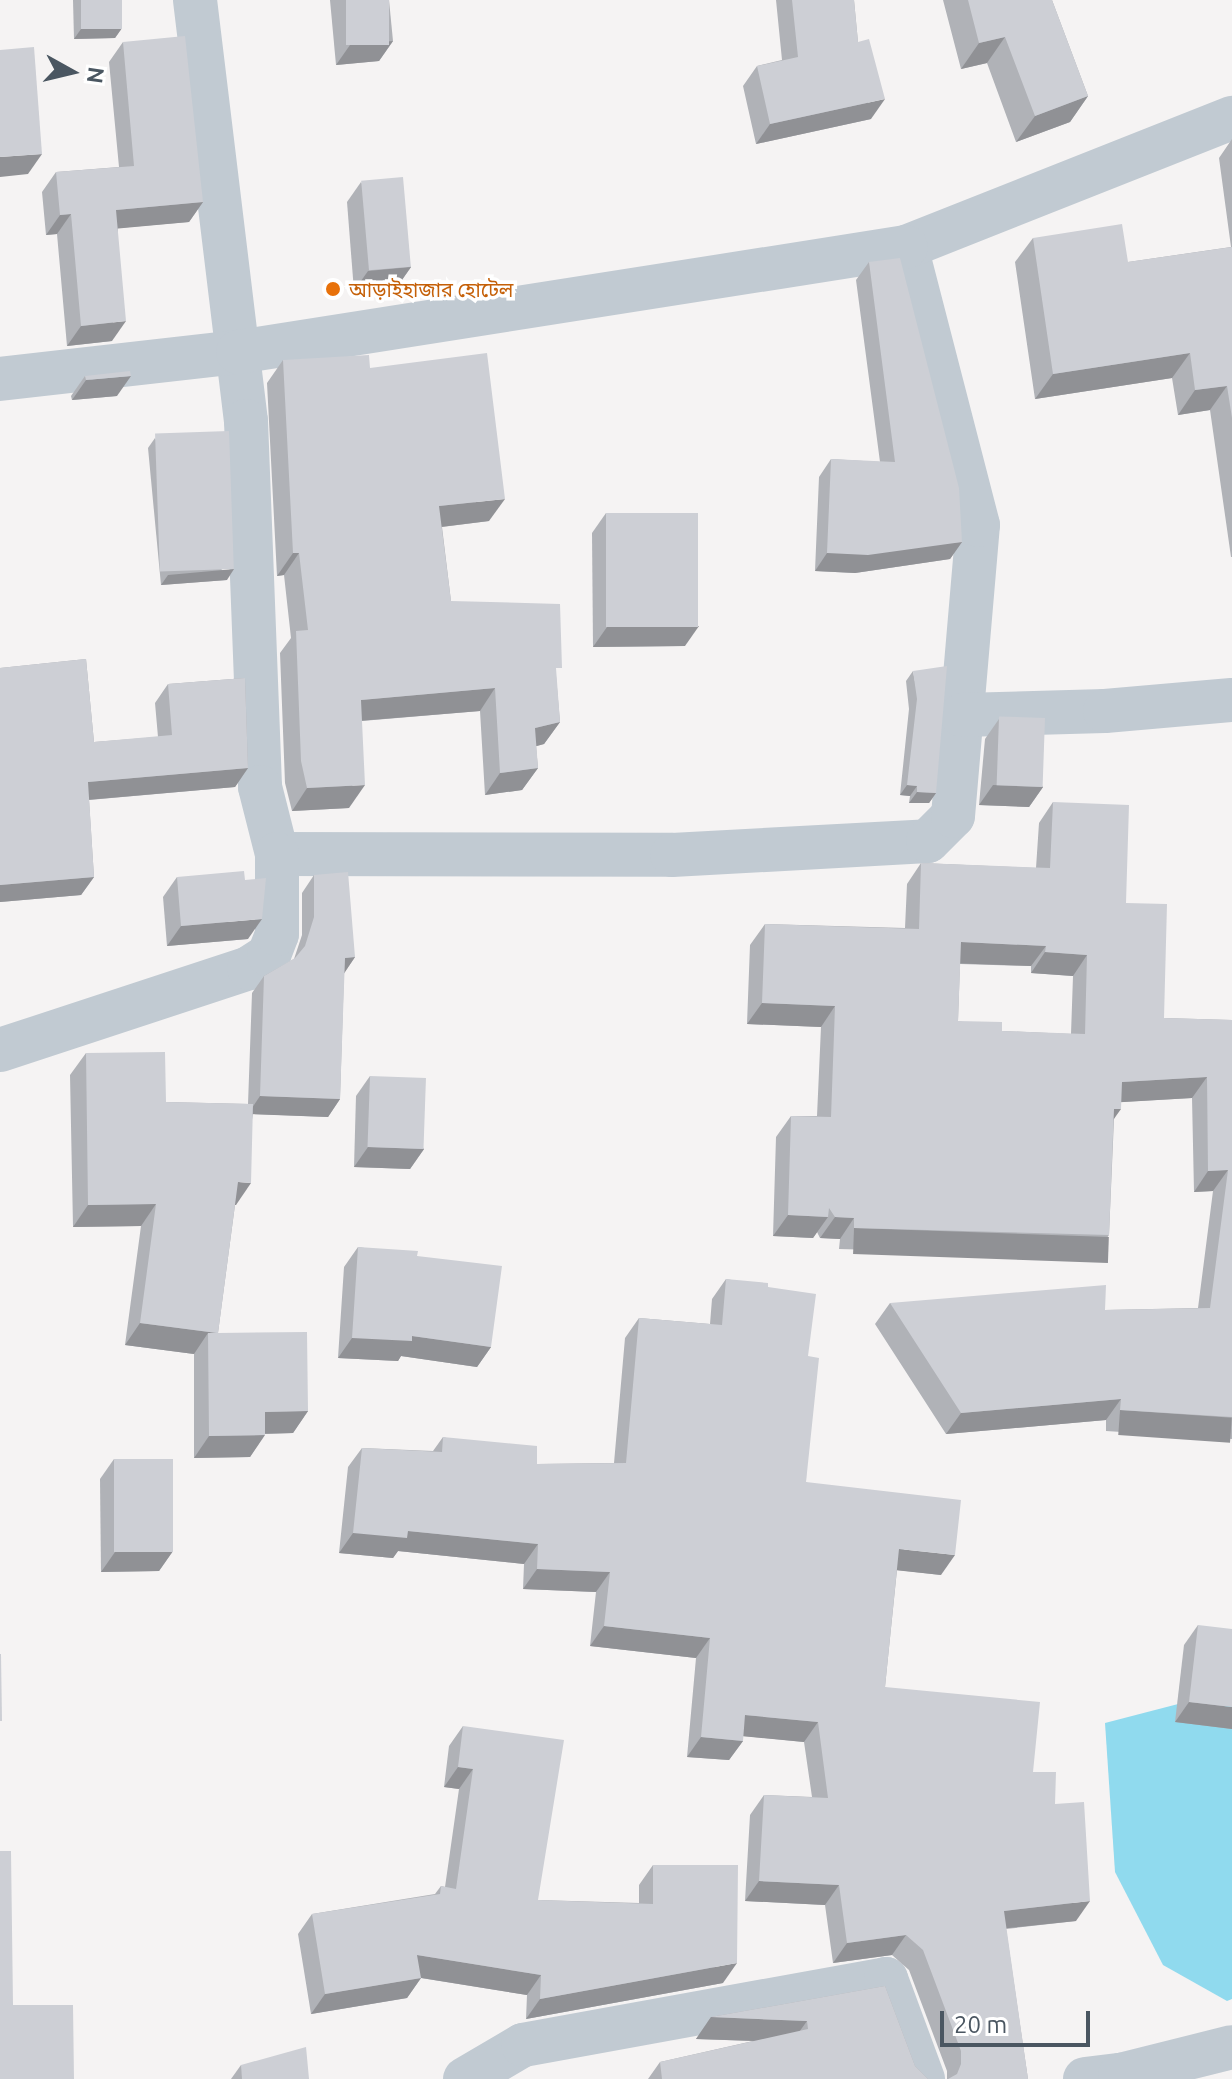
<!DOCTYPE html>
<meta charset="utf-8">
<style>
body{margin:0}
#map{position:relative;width:1232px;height:2079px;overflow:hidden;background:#f5f3f3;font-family:Ubuntu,"Noto Sans Bengali",sans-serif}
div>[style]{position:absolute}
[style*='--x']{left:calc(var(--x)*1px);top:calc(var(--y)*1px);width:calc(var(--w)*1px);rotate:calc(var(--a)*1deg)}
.water>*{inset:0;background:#90daee}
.street>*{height:44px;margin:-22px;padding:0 22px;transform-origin:22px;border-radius:22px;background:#c1cad2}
.wall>*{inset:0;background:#b0b2b7}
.shaded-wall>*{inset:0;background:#909195;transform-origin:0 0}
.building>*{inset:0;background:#cdcfd5;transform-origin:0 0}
.dots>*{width:22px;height:22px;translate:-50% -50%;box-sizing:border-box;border:4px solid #fff;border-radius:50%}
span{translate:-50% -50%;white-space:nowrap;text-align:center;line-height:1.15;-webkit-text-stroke:7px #fff;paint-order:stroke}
.food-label{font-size:20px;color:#c56008}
.left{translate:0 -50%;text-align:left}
.north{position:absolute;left:32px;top:32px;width:80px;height:80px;-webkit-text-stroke:6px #fff;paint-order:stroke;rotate:98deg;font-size:22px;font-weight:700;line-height:32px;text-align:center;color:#4a5661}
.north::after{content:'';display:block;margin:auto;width:28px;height:36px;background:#4a5661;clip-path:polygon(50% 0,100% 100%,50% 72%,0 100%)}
.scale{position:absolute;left:940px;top:2011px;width:150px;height:36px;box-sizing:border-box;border:4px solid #4a5661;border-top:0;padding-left:10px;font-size:24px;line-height:28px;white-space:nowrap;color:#4a5661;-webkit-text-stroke:6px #fff;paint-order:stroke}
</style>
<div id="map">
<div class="water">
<div style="clip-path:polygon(1232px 1690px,1232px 1999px,1227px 2001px,1163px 1965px,1115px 1872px,1105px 1723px)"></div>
</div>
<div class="street">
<div style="--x:195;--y:0;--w:424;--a:83.1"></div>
<div style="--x:246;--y:421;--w:366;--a:87.8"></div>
<div style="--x:260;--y:787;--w:69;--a:75.8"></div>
<div style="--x:277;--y:854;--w:395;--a:0.1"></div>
<div style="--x:672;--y:855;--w:256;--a:-3.1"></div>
<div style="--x:928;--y:841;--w:35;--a:-45"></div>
<div style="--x:953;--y:816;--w:292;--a:-85.1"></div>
<div style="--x:978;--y:525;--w:287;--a:-104.5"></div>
<div style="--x:906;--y:247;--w:351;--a:-21.6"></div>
<div style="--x:0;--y:379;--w:240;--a:-6.5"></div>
<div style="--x:238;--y:352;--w:676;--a:-8.93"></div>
<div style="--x:962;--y:715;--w:143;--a:-1.6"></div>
<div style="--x:1105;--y:711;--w:127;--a:-5"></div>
<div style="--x:0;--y:1050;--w:262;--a:-18.2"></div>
<div style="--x:249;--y:968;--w:24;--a:-33"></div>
<div style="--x:269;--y:955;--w:22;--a:-69"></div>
<div style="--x:277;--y:934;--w:80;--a:-90"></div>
<div style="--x:465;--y:2079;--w:67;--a:-30.4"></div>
<div style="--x:523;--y:2045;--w:369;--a:-10.3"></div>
<div style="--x:886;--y:1979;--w:107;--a:69.7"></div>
<div style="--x:1085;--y:2079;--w:35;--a:-7"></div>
<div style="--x:1120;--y:2075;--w:115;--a:-14"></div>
</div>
<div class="wall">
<div style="clip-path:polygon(73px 0,122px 0,122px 28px,115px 38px,74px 39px)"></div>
<div style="clip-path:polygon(330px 0,389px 0,393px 41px,379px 61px,336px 65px)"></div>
<div style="clip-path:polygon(776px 0,854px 0,858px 42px,871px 119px,756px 144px,743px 86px,757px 66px,782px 60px)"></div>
<div style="clip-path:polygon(943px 0,1052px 0,1088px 96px,1070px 122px,1016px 142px,987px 63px,961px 69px)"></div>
<div style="clip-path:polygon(123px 42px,203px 202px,189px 222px,118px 228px,112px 341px,67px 346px,57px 234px,46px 235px,42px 192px,56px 172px,119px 167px,109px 62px)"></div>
<div style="clip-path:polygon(1232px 139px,1232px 557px,1231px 557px,1210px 410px,1178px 415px,1172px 378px,1035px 399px,1015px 262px,1033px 238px,1128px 262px,1231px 247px,1219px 158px)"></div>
<div style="clip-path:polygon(361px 182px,411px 267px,397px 287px,354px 291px,347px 202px)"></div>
<div style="clip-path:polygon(869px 262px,962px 542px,950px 559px,855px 573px,815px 571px,819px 477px,831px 459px,880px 462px,856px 280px)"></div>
<div style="clip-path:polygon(283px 360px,370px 368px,489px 521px,442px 527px,451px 601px,556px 676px,560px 722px,544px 744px,536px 746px,538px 768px,522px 790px,485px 795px,480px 711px,362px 721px,349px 808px,292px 811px,285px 783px,280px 653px,291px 638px,284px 575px,277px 576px,267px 383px)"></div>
<div style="clip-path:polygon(85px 376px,117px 396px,72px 400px,71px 396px)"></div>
<div style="clip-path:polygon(155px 438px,227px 580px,161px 585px,148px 448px)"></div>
<div style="clip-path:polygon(606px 513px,685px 646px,593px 647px,592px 533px)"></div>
<div style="clip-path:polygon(86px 659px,94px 742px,158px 737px,155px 703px,168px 684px,245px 678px,248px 768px,235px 787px,89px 800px,94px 877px,81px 895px,0 902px,0 668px)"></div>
<div style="clip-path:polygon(913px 671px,936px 793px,929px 803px,909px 803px,910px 796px,900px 795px,909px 709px,906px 681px)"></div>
<div style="clip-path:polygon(999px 719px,1043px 787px,1029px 807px,979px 805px,985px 739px)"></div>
<div style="clip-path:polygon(evenodd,1053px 802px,1126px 903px,1164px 1018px,1232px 1020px,1232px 1439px,1106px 1431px,1106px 1420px,946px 1434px,875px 1324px,890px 1303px,1105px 1310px,1198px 1308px,1213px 1191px,1194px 1192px,1192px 1098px,1121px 1102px,1114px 1119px,1109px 1235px,1094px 1256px,839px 1249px,840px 1239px,820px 1238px,817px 1232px,813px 1238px,773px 1236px,776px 1137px,791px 1116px,817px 1116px,821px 1027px,747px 1024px,750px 945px,765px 924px,905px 928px,907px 884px,921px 863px,1036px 868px,1039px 823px,1053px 802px,960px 964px,1031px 966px,1031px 973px,1073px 976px,1071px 1034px,1002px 1031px,958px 1021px,960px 964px)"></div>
<div style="clip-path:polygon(314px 875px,355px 957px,344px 973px,340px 1099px,328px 1117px,253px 1114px,236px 1205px,235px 1205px,218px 1333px,308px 1411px,293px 1433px,265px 1434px,250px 1457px,194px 1458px,194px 1354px,125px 1345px,141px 1226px,73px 1227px,70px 1075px,86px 1053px,166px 1102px,248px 1104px,252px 993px,264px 976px,294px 959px,302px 935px,302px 893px)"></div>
<div style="clip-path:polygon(177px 877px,248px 939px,167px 946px,163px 897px)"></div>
<div style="clip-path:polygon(370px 1076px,424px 1149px,410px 1169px,354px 1167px,356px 1096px)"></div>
<div style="clip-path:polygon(358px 1247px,417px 1256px,491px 1347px,477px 1367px,401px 1356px,398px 1361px,338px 1358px,344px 1267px)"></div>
<div style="clip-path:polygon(726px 1279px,768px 1287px,808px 1356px,806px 1482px,941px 1575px,897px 1570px,885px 1687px,1033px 1772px,1055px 1804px,1076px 1921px,1006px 1929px,1028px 2079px,947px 2079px,947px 2071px,909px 1970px,892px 1955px,833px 1963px,825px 1905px,745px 1901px,750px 1815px,764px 1795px,812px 1797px,804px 1742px,743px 1736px,743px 1741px,729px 1760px,687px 1757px,696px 1658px,590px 1646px,596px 1592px,523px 1589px,524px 1564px,398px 1551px,393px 1558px,339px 1553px,348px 1467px,362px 1448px,433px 1451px,443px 1437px,537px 1464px,614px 1463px,625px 1338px,639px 1318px,710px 1324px,712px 1299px)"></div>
<div style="clip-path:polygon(114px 1459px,173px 1551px,159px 1571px,101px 1572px,100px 1479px)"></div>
<div style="clip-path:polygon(1198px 1625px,1232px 1729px,1175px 1722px,1184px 1645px)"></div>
<div style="clip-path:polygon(463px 1726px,538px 1900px,639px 1903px,639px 1885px,653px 1865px,723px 1983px,526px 2019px,527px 1995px,421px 1978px,407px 1998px,311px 2014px,298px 1934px,312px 1914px,435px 1894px,441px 1886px,445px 1887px,459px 1789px,444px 1787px,449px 1746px)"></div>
<div style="clip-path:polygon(885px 1986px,915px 2066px,928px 2079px,648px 2079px,660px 2062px,753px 2041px,696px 2039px,711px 2017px)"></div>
<div style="clip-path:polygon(241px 2065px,309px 2079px,231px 2079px)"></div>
</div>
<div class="shaded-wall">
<div style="clip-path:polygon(122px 28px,115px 38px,74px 39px,81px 29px)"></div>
<div style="clip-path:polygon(1005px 37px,987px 63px,961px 69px,979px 43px)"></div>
<div style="clip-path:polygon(393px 41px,379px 61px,336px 65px,350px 45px)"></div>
<div style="clip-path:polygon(1088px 96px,1070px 122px,1016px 142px,1035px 116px)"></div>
<div style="clip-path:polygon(885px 99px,871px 119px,756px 144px,770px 124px)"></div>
<div style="clip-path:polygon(42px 154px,28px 174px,0 177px,0 157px)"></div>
<div style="clip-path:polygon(203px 202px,189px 222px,102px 230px,116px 210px)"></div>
<div style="clip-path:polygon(71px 214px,57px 234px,46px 235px,60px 215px)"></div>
<div style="clip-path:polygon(411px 267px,397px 287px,354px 291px,368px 271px)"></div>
<div style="clip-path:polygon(126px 321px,112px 341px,67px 346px,81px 326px)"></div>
<div style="clip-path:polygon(1190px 353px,1172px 378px,1035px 399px,1053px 374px)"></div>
<div style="clip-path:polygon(131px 376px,117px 396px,72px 400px,86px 380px)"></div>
<div style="clip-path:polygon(1227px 386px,1210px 410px,1178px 415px,1195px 390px)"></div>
<div style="clip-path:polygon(505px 499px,489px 521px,424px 529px,439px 506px)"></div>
<div style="clip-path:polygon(962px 542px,950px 559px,855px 573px,815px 571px,827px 553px)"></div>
<div style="clip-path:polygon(293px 553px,299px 553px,284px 575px,277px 576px)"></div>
<div style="clip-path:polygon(234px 569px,227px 580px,161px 585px,168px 575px)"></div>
<div style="clip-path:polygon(699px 626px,685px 646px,593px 647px,607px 627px)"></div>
<div style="clip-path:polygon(495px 688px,480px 711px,346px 722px,361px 700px)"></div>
<div style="clip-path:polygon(560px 722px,544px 744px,519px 751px,535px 728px)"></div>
<div style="clip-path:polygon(248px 768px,235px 787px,75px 801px,88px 782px)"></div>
<div style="clip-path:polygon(538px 768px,522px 790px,485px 795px,500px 773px)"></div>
<div style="clip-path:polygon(365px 785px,349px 808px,292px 811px,307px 788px)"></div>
<div style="clip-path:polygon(907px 785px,917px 786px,910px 796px,900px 795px)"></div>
<div style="clip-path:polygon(993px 785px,1043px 787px,1029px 807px,979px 805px)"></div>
<div style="clip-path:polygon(917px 792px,936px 793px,929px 803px,909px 803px)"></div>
<div style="clip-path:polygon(94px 877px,81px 895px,0 902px,0 885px)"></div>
<div style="clip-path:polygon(262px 919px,248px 939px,167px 946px,181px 926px)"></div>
<div style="clip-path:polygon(961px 942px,1046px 946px,1031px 966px,947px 963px)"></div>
<div style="clip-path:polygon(1045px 952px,1087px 955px,1073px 976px,1031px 973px)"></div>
<div style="clip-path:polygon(355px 957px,343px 975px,345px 958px)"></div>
<div style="clip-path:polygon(762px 1003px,835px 1006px,821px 1027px,747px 1024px)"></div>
<div style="clip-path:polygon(1207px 1077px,1192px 1098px,1107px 1103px,1122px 1082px)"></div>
<div style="clip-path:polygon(260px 1096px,340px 1099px,328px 1117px,248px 1114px)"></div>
<div style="clip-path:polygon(1114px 1109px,1121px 1109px,1106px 1130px)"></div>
<div style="clip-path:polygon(368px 1147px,424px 1149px,410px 1169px,354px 1167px)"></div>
<div style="clip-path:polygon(1228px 1170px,1213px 1191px,1194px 1192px,1208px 1171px)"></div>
<div style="clip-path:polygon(238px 1182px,251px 1183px,236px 1205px,222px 1204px)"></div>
<div style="clip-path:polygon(156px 1204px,141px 1226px,73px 1227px,88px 1205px)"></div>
<div style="clip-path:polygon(788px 1215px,828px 1217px,813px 1238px,773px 1236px)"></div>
<div style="clip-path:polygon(835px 1217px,854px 1218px,840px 1239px,820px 1238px)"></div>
<div style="left:854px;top:1228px;width:255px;height:26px;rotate:2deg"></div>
<div style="clip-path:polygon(140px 1323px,217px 1333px,208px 1333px,194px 1354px,125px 1345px)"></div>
<div style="clip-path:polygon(412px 1336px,491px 1347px,477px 1367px,401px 1356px,398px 1361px,338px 1358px,352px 1338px)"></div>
<div style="clip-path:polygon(1121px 1399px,1106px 1420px,946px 1434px,961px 1413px)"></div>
<div style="left:1120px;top:1410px;width:112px;height:25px;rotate:4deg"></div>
<div style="clip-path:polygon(308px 1411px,293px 1433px,250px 1434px,265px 1412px)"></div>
<div style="clip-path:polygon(265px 1435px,250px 1457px,194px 1458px,209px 1436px)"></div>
<div style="clip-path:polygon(408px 1531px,538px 1544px,524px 1564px,398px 1551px,393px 1558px,339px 1553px,353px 1533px)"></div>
<div style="clip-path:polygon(899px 1549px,955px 1555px,941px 1575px,885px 1569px)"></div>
<div style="clip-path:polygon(173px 1551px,159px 1571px,101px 1572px,115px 1552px)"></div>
<div style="clip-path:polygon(537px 1569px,610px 1572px,596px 1592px,523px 1589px)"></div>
<div style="clip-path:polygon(604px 1626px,710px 1638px,696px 1658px,590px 1646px)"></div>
<div style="clip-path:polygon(1189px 1702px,1232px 1707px,1232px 1729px,1175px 1722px)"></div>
<div style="clip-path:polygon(745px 1715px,818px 1722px,804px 1742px,731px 1735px)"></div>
<div style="clip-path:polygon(701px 1737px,743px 1741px,729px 1760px,687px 1757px)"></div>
<div style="clip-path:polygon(458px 1767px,473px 1769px,459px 1789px,444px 1787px)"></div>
<div style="clip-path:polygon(759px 1881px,839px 1885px,825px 1905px,745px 1901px)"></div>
<div style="clip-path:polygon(1090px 1901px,1076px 1921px,990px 1930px,1004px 1911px)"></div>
<div style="clip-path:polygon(906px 1935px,892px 1955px,833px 1963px,847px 1943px)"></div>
<div style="clip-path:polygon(417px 1955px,541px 1975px,527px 1995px,403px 1975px)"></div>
<div style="clip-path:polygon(737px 1963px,723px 1983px,526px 2019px,540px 1999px)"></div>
<div style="clip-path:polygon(421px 1978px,407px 1998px,311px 2014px,325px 1994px)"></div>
<div style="clip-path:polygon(711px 2017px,807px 2021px,792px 2042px,696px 2039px)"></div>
</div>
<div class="building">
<div style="left:81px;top:0;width:41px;height:29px"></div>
<div style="left:346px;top:0;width:43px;height:45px"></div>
<div style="clip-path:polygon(792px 0,854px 0,858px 42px,869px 39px,885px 99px,770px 124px,757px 66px,798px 57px)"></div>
<div style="clip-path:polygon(968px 0,1052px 0,1088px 96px,1035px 116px,1005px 37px,979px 43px)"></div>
<div style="clip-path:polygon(185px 36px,203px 202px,116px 210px,126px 321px,81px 326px,71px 214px,60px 215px,56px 172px,134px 166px,123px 42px)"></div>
<div style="clip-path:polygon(34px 47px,42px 154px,0 157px,0 50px)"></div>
<div style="left:403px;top:177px;width:90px;height:42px;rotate:85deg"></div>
<div style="clip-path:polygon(1122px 224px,1128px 262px,1232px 247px,1232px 418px,1227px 386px,1195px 390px,1190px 353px,1053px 374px,1033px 238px)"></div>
<div style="clip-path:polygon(900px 258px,959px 488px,962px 542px,868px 555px,827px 553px,831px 459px,895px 462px,869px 262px)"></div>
<div style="clip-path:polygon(487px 353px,505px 499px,439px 506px,451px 601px,560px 604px,562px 668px,556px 668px,560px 722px,535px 728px,538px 768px,500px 773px,495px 688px,361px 700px,365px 785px,307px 788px,301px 761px,296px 631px,308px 630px,299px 553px,293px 553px,283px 360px,369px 355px,370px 368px)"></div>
<div style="clip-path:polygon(130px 371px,131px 376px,86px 380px,85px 376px)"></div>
<div style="left:229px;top:431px;width:138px;height:74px;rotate:88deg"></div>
<div style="left:606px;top:513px;width:92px;height:114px"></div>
<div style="clip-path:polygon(86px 659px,94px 742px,172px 735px,168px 684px,245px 678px,248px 768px,88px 782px,94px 877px,0 885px,0 668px)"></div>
<div style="clip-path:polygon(947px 666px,936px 793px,917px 792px,917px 786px,907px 785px,917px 699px,913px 671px)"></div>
<div style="left:1045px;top:718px;width:69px;height:46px;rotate:92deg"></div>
<div style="clip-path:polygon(evenodd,1053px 802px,1129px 805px,1126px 903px,1167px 904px,1164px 1018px,1232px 1020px,1232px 1417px,1120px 1410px,1121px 1399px,961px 1413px,890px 1303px,1106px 1285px,1105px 1310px,1210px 1308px,1228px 1170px,1208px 1171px,1207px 1077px,1122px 1082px,1121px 1109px,1114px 1109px,1109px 1235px,854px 1228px,854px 1218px,835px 1217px,829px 1208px,828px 1217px,788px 1215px,791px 1116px,831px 1117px,835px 1006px,762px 1003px,765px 924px,919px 929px,921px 863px,1050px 868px,1053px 802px,961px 942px,1046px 946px,1045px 952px,1087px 955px,1085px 1034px,1002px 1031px,1002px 1022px,958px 1021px,961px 942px)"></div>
<div style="clip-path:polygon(244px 871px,245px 880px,266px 878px,262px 919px,181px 926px,177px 877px)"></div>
<div style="clip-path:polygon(348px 872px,355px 957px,345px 958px,340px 1099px,260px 1096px,264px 976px,295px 958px,305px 946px,314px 917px,314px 875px)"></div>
<div style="clip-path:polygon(165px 1052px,166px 1102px,253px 1104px,251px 1183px,238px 1182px,218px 1333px,307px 1332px,308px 1411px,265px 1412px,265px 1435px,209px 1436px,208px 1333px,217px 1333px,140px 1323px,156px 1204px,88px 1205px,86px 1053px)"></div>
<div style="left:370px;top:1076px;width:56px;height:71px;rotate:2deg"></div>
<div style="clip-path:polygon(358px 1247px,418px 1251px,417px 1256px,502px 1266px,491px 1347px,412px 1336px,412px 1341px,352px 1338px)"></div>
<div style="clip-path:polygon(726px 1279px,768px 1283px,768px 1287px,816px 1294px,808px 1356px,819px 1358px,806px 1482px,961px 1500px,955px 1555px,899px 1549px,885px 1687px,1040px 1702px,1033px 1772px,1056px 1772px,1055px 1804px,1084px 1802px,1090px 1901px,1004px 1911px,1028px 2079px,948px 2079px,957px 2074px,961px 2064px,961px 2051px,923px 1950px,906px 1935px,847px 1943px,839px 1885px,759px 1881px,764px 1795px,828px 1798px,818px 1722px,745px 1715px,743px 1741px,701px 1737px,710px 1638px,604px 1626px,610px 1572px,537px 1569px,538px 1544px,408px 1531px,407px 1538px,353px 1533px,362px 1448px,442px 1452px,443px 1437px,537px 1446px,537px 1464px,626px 1463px,639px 1318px,722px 1325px)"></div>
<div style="left:114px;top:1459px;width:59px;height:93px"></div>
<div style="clip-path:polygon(1198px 1625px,1232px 1629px,1232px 1707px,1189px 1702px)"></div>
<div style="clip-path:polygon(0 1654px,1px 1654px,2px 1721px,0 1721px)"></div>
<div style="clip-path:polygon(463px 1726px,564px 1740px,538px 1900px,653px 1904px,653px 1865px,738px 1865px,737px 1963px,540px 1999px,541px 1975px,417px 1955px,421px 1978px,325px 1994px,312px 1914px,440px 1894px,441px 1886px,456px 1889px,473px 1769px,458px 1767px)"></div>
<div style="clip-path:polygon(0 1851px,11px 1851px,13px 2005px,73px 2005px,74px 2079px,0 2079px)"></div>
<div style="clip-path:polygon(885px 1986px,915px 2066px,928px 2079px,662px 2079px,660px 2062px,808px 2029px,807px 2021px,711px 2017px)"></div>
<div style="clip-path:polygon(306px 2047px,309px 2079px,242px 2079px,241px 2065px)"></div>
</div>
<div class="dots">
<div style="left:333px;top:289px;background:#e8710a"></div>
</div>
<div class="food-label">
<span class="left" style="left:349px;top:289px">আড়াইহাজার হোটেল</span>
</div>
<div class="north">N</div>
<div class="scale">20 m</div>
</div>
